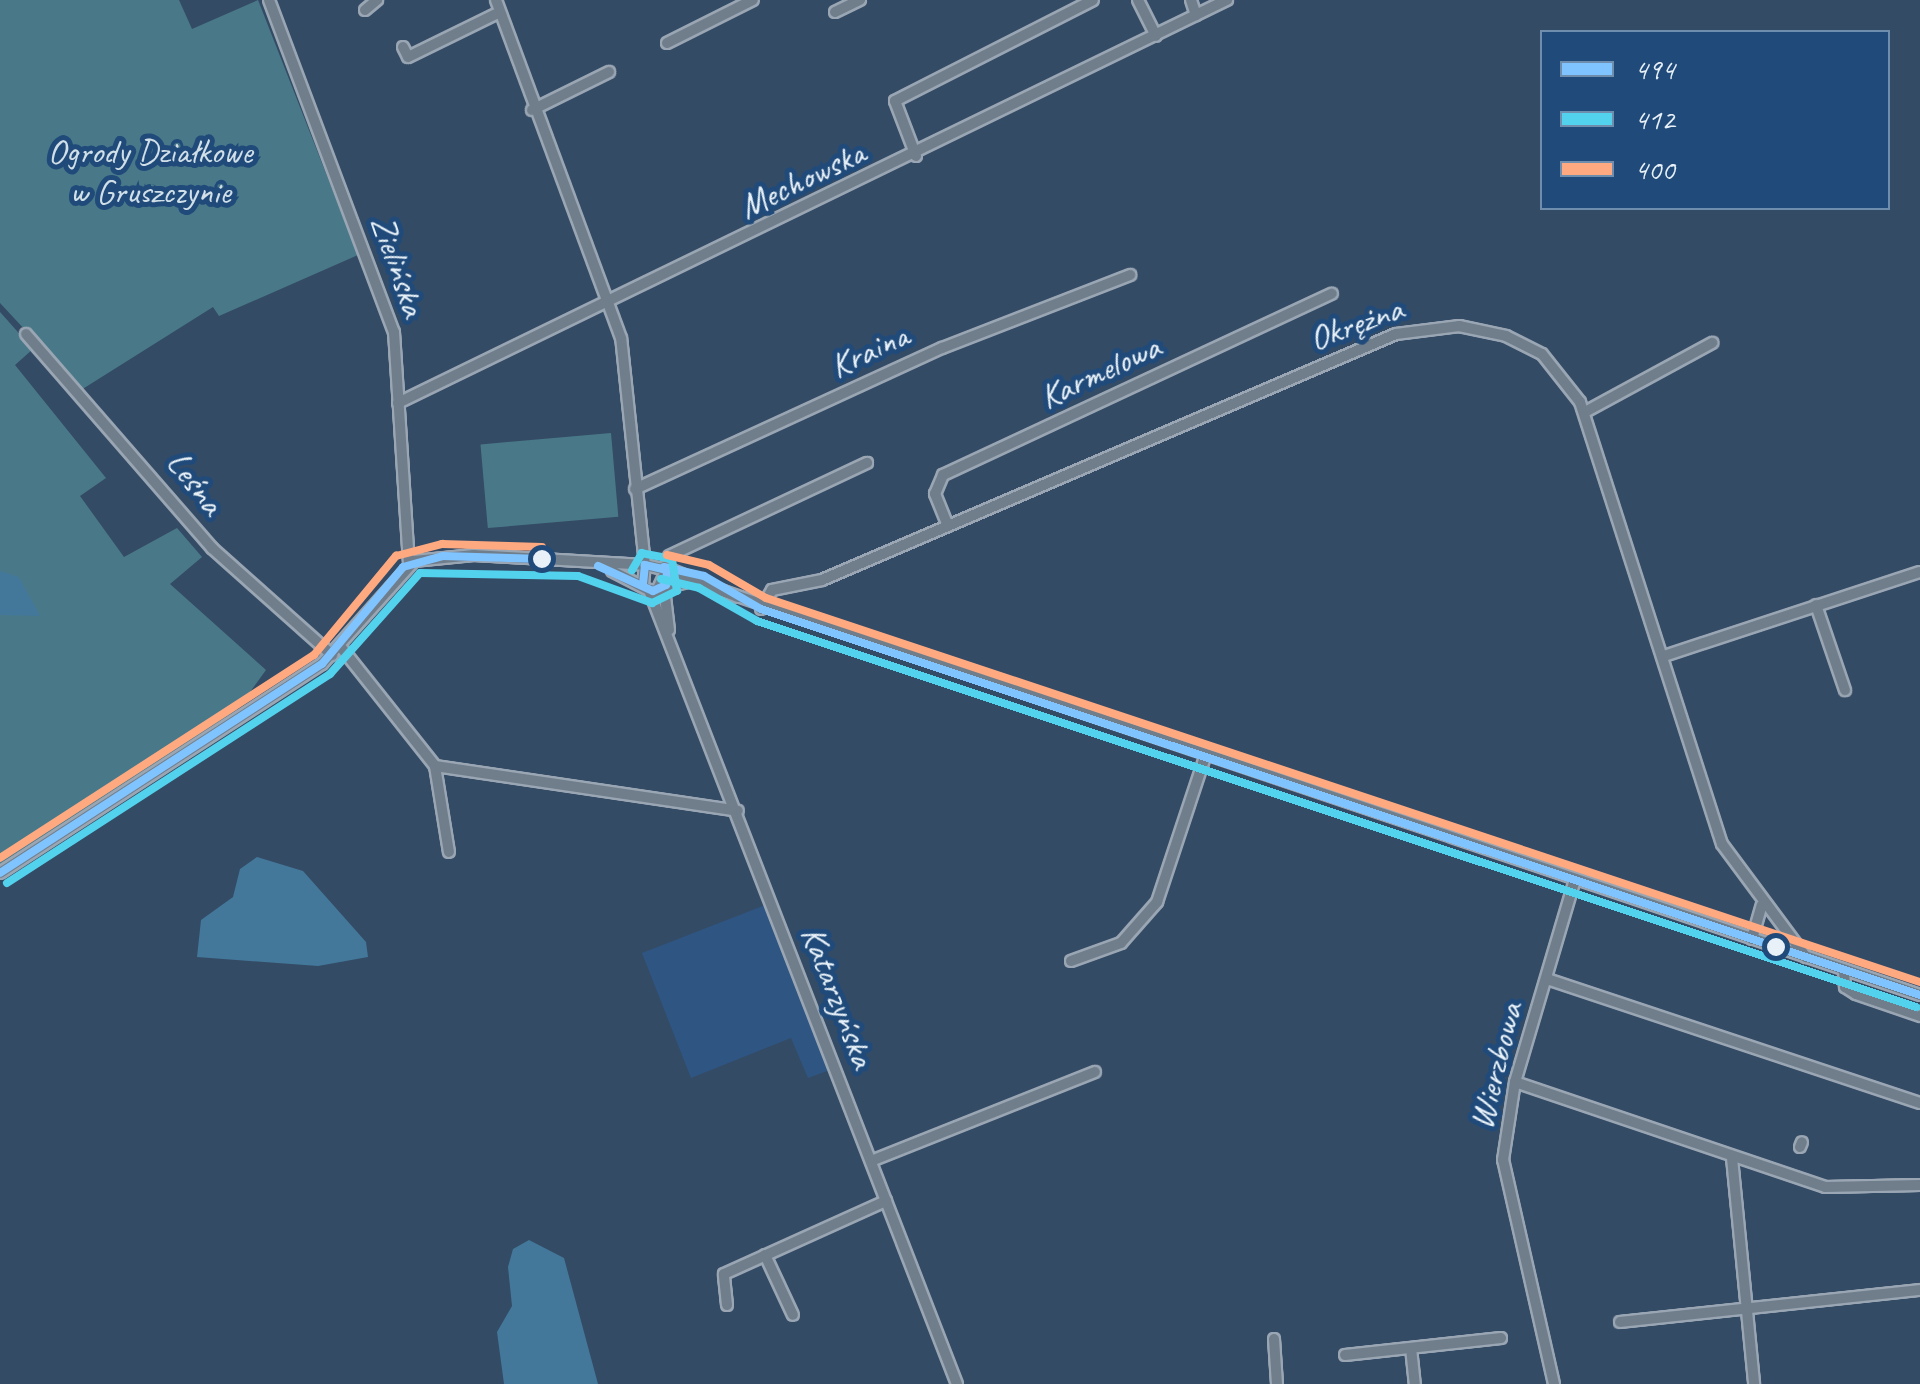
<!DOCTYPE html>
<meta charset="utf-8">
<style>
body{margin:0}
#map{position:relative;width:1920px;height:1384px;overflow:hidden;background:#344b65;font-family:Caveat,sans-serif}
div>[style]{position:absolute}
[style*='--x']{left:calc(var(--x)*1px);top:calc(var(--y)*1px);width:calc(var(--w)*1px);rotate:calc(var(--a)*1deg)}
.built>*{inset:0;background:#2f5582}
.green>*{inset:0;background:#497988;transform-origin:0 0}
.water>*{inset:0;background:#43789a}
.roads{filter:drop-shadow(2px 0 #9aa6b3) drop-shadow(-2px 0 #9aa6b3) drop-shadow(0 2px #9aa6b3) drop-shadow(0 -2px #9aa6b3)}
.minor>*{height:10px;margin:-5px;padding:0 5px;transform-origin:5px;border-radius:5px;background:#707e8c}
.bus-1>*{height:8px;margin:-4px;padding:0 4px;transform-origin:4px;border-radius:4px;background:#80c4ff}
.bus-2>*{height:8px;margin:-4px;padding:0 4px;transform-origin:4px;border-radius:4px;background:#53d2ee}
.bus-3>*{height:8px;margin:-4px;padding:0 4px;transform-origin:4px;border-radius:4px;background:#ffa980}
.dots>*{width:28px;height:28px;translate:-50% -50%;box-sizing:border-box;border:5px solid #1f4a7a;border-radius:50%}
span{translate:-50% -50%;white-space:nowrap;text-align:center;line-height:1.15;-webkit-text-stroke:10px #1f4a7a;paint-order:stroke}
.park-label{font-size:35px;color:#d1e0e8}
.street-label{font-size:35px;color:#e8f1f8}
.legend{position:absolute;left:1540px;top:30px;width:350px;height:180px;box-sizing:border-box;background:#1f4a7a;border:2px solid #6f8dac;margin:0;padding:12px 18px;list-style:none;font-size:30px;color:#e8f1f8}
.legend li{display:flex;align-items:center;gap:20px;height:50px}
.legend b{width:50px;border:2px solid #6f8dac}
</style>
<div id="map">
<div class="built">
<div style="clip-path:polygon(765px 905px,830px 1070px,808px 1078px,791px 1038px,691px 1078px,642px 953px)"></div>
</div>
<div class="green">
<div style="clip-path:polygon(0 0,179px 0,192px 29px,258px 0,358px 255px,219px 316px,213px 307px,81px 390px,0 303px)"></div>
<div style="clip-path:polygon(0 312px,33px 349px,15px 365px,106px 478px,80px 496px,124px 557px,177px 528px,202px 557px,170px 584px,266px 670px,237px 710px,0 865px)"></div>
<div style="left:611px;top:433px;width:84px;height:131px;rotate:85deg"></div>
</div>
<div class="water">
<div style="clip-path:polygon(0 571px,19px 577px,40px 616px,0 615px)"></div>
<div style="clip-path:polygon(257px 857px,303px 871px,366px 942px,368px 957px,318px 966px,197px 957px,201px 920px,233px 897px,240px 869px)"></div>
<div style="clip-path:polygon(529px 1240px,564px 1258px,598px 1384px,504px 1384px,497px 1332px,512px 1306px,508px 1267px,513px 1249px)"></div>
</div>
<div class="roads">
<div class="minor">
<div style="--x:269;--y:0;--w:355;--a:69.4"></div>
<div style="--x:394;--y:332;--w:232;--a:86.3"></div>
<div style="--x:1138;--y:0;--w:40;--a:63.4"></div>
<div style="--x:1191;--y:0;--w:16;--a:72"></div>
<div style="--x:365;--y:10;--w:16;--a:-40"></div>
<div style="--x:835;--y:12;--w:28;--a:-26"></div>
<div style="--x:667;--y:43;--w:96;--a:-26.6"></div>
<div style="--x:403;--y:47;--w:11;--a:63"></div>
<div style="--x:408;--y:57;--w:102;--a:-26.1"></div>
<div style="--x:532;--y:110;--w:86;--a:-26.3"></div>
<div style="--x:916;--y:156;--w:59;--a:-110.9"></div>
<div style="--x:895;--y:101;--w:222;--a:-27"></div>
<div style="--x:26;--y:334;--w:284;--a:49"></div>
<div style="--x:212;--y:548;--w:161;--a:41.7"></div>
<div style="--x:398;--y:403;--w:922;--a:-25.93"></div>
<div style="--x:1585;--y:412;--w:145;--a:-28.5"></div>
<div style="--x:635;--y:489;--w:338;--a:-24.7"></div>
<div style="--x:942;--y:348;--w:202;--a:-21.2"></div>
<div style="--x:948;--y:526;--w:35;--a:-112"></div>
<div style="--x:935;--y:494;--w:21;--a:-67"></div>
<div style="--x:943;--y:475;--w:429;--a:-25"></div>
<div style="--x:669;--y:556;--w:219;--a:-25.2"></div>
<div style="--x:664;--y:567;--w:80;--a:22.1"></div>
<div style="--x:612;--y:571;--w:42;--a:27.2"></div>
<div style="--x:649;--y:590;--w:8;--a:7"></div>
<div style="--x:657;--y:591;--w:23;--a:-65"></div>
<div style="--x:667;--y:570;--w:23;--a:-167"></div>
<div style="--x:645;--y:565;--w:20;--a:96"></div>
<div style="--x:649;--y:590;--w:852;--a:68.8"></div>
<div style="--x:1816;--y:605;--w:90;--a:71.2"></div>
<div style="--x:761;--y:609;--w:22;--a:-60"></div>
<div style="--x:772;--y:590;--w:51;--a:-11.3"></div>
<div style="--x:822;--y:580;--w:624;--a:-23.2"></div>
<div style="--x:1396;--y:334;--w:64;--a:-7.2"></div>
<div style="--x:1459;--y:326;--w:48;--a:12"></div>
<div style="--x:1506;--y:336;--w:40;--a:26.6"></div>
<div style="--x:1542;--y:354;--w:61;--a:51.6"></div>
<div style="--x:1580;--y:402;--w:464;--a:72.2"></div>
<div style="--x:1722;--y:844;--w:141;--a:53.4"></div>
<div style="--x:669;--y:630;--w:42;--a:-96.8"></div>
<div style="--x:664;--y:588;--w:30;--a:-14"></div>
<div style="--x:693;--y:581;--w:1295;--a:18.64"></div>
<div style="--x:340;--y:646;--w:153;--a:51.6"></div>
<div style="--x:435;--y:766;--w:87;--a:80.8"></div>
<div style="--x:1664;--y:656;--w:269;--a:-18.2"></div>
<div style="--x:435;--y:766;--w:306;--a:8.4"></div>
<div style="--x:0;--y:873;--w:384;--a:-33"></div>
<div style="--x:322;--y:664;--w:138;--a:-48.2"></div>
<div style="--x:414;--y:561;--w:60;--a:-5.7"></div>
<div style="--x:474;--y:555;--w:171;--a:3.3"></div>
<div style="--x:645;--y:565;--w:228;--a:-96"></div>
<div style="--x:621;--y:338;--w:360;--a:-110.3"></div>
<div style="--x:1752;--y:939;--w:35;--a:-74"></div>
<div style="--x:1071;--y:961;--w:53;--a:-19.8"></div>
<div style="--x:1121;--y:943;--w:55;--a:-48.7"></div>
<div style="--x:1157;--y:902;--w:153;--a:-71.7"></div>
<div style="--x:1844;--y:970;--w:17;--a:87"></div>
<div style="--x:1845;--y:987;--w:13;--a:32"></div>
<div style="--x:1856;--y:994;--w:68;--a:19"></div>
<div style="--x:1547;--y:979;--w:393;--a:18.4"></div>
<div style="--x:1515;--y:1082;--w:327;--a:18.7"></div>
<div style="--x:1825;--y:1187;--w:95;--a:-1.2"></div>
<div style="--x:1800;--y:1147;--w:5;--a:-68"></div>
<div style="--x:1732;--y:1158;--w:227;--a:84.4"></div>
<div style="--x:871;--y:1161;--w:241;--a:-21.7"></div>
<div style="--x:765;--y:1255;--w:66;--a:65"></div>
<div style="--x:727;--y:1305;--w:31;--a:-96"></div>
<div style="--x:724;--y:1274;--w:178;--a:-24.3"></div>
<div style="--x:1620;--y:1322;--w:302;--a:-6.1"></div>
<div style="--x:1274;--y:1339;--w:45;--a:86.2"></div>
<div style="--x:1411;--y:1348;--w:36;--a:84"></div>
<div style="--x:1345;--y:1355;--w:157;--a:-6.2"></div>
<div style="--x:1554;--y:1384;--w:230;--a:-102.8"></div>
<div style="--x:1503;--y:1160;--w:79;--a:-81.3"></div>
<div style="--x:1515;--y:1082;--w:211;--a:-73.5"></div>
</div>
</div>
<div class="bus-1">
<div style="--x:598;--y:566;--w:60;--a:24.4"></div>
<div style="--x:653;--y:591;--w:14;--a:-25"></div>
<div style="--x:666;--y:585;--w:15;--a:-86"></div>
<div style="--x:667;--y:570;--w:23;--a:-167"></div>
<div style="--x:645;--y:565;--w:20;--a:96"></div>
<div style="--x:664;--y:567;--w:41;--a:12.7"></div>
<div style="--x:704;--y:576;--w:66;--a:30.1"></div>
<div style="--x:761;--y:609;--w:1222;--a:18.42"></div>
<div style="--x:0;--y:873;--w:384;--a:-33"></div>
<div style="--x:322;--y:664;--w:126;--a:-50.1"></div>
<div style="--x:403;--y:567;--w:41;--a:-15.4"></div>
<div style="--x:443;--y:556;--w:99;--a:1.7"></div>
</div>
<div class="bus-2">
<div style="--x:661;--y:579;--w:39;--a:13"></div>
<div style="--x:699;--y:588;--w:67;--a:29.6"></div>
<div style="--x:757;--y:621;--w:1222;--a:18.42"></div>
<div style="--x:7;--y:883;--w:385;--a:-32.9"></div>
<div style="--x:330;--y:674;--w:135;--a:-48.3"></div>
<div style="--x:420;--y:573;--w:158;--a:1.1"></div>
<div style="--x:578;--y:576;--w:79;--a:20"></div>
<div style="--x:652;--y:603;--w:28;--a:-26"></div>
<div style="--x:677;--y:591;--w:32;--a:-99"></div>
<div style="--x:672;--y:559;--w:31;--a:-169"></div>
<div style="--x:642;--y:553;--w:20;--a:120"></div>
</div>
<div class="bus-3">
<div style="--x:667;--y:555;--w:43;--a:13.4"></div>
<div style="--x:709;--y:565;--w:66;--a:30.1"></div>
<div style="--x:766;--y:598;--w:1216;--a:18.41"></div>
<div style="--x:0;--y:858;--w:374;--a:-32.9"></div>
<div style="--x:314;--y:655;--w:129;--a:-50.4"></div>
<div style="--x:396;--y:556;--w:48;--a:-14.6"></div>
<div style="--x:442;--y:544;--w:100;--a:1.7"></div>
</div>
<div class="dots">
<div style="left:542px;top:559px;background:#e8f1f8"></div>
<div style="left:1776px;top:947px;background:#e8f1f8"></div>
</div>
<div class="park-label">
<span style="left:150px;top:172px">Ogrody Działkowe<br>w Gruszczynie</span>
</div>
<div class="street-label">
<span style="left:802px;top:180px;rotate:-26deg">Mechowska</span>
<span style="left:398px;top:266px;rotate:71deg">Zielińska</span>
<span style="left:1356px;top:324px;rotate:-20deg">Okrężna</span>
<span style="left:869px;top:351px;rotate:-25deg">Kraina</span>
<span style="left:1100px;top:372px;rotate:-25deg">Karmelowa</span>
<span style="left:195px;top:483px;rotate:52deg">Leśna</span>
<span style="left:838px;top:997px;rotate:69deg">Katarzyńska</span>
<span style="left:1496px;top:1066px;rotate:-76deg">Wierzbowa</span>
</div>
<ul class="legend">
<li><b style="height:12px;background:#80c4ff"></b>494</li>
<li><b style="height:12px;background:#53d2ee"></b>412</li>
<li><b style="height:12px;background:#ffa980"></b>400</li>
</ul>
</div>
